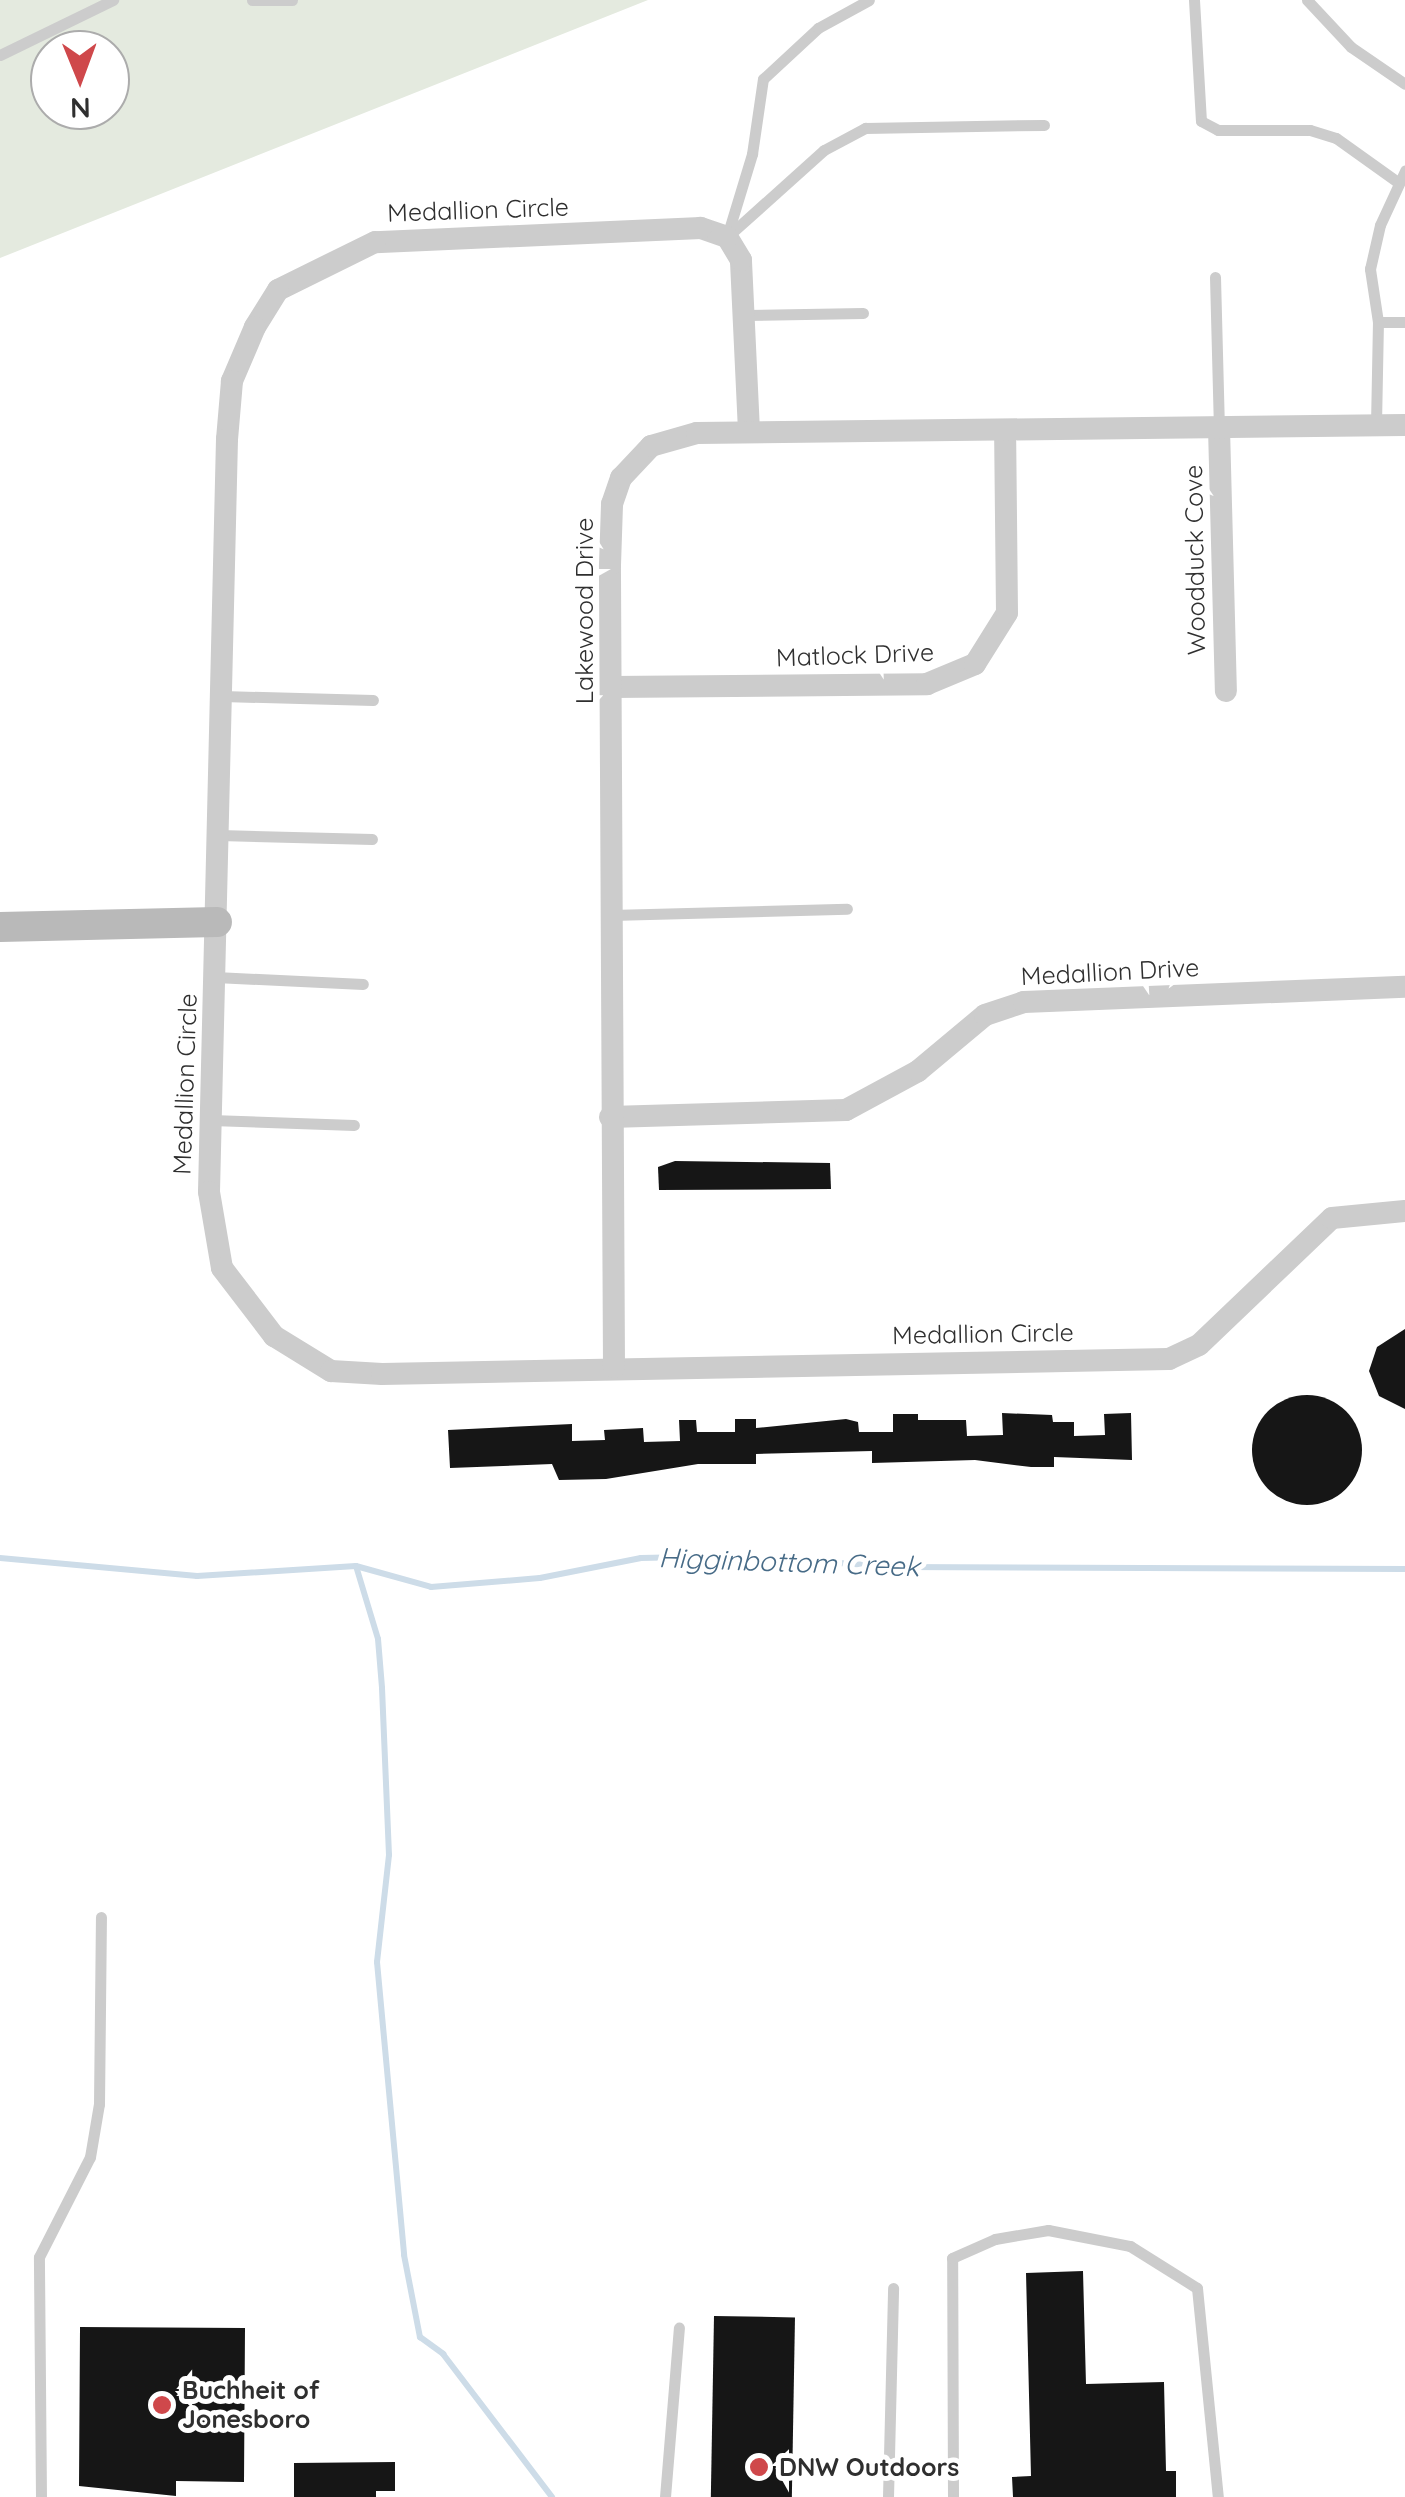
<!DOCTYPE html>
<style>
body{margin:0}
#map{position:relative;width:1405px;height:2497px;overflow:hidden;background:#fff;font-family:Quicksand,sans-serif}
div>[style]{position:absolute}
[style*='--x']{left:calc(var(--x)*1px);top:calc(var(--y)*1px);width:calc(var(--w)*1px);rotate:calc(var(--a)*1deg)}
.green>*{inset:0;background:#e4eadf}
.stream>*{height:6px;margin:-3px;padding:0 3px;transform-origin:3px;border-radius:3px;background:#cddce8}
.building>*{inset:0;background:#161616;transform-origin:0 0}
.round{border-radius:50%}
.lane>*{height:11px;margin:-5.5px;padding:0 5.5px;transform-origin:5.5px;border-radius:5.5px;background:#ccc}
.street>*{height:22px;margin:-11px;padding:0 11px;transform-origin:11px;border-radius:11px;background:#ccc}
.secondary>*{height:30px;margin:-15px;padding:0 15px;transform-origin:15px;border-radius:15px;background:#b9b9b9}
.dots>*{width:28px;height:28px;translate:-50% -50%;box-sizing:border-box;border:5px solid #fff;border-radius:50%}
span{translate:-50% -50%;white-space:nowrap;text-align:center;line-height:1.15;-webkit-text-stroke:10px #fff;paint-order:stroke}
.street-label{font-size:25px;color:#2f2f2f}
.poi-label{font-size:25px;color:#2f2f2f;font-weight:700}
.left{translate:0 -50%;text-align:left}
.water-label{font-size:28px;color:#476b87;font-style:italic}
.north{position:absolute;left:30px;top:30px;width:100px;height:100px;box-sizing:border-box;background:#fff;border:2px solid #acacac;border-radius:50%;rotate:179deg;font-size:28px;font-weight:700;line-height:40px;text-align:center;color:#2f2f2f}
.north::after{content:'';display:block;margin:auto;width:35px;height:45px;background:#cf484b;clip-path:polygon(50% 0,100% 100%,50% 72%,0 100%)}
</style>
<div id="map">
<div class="green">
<div style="clip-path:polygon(evenodd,0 0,648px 0,0 258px,0 0,50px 50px,110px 50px,110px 110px,50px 110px,50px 50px)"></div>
</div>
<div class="stream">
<div style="--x:0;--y:1558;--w:198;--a:5.2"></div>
<div style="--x:197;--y:1576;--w:159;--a:-3.6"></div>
<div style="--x:356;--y:1566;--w:78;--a:15.6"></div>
<div style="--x:431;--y:1587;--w:109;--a:-4.7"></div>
<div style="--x:540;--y:1578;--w:103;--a:-11.2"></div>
<div style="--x:641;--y:1558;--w:94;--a:-1.2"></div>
<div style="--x:735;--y:1556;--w:162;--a:3.9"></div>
<div style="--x:897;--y:1567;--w:508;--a:0.23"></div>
<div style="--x:356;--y:1566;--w:76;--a:73.2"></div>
<div style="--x:378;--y:1639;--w:49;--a:85.3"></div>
<div style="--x:382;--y:1688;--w:167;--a:87.6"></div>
<div style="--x:389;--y:1855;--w:108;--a:96.4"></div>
<div style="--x:377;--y:1962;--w:294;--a:84.7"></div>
<div style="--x:404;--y:2255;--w:84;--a:79"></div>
<div style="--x:420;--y:2337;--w:29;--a:36"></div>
<div style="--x:443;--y:2354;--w:180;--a:52.7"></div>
</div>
<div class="building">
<div style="clip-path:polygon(675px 1161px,830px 1163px,831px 1189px,659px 1190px,658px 1167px)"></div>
<div style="clip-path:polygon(1405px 1329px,1405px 1409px,1379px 1396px,1369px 1371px,1377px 1347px)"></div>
<div class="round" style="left:1252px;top:1395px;width:110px;height:110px"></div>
<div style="clip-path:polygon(1002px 1413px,1052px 1415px,1053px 1422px,1074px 1422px,1074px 1436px,1105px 1435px,1104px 1414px,1131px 1413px,1132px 1460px,1054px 1457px,1054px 1467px,1031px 1467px,975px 1460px,872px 1463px,872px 1451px,756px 1454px,756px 1464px,698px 1464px,606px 1479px,559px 1480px,552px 1464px,450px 1468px,448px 1430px,572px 1424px,572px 1441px,605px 1440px,604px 1430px,643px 1428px,644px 1442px,680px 1441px,679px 1420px,696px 1420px,697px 1432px,735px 1432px,735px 1419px,756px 1419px,756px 1428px,846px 1419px,858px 1422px,859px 1432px,893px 1432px,893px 1414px,918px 1414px,918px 1420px,966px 1420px,967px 1436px,1003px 1435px)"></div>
<div style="clip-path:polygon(1083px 2271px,1086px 2384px,1164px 2382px,1166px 2471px,1176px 2471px,1176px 2497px,1013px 2497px,1012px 2477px,1031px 2476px,1026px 2273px)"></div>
<div style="left:714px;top:2316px;width:81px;height:181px;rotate:1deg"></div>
<div style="clip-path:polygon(80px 2327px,245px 2328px,244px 2482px,176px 2481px,176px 2496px,79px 2486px)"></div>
<div style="clip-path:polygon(395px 2462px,395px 2491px,376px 2491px,376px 2497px,294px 2497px,294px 2463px)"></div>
</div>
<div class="lane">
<div style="--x:252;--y:0;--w:40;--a:0"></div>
<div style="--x:1194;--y:0;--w:121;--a:86.7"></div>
<div style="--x:1201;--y:121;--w:19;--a:28"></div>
<div style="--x:1218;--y:130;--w:92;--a:0"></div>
<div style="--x:1310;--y:130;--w:27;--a:17"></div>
<div style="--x:1336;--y:138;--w:74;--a:35.6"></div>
<div style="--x:1307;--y:0;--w:64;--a:46.9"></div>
<div style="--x:1351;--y:47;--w:65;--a:34.4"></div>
<div style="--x:0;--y:55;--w:126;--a:-26"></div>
<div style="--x:728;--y:233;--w:83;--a:-73.1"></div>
<div style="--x:752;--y:154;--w:76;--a:-81.7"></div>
<div style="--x:763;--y:79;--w:75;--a:-42.8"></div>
<div style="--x:818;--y:28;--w:58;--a:-28.8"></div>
<div style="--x:727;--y:237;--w:130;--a:-41.9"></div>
<div style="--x:824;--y:150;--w:47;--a:-28.2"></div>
<div style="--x:865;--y:128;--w:179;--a:-1"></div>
<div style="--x:1215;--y:277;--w:151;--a:88.5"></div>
<div style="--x:744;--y:315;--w:119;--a:-1"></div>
<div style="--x:1378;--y:322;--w:54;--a:-98.6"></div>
<div style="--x:1370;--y:269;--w:45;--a:-77.2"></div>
<div style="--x:1380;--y:225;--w:60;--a:-65.2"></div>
<div style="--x:1376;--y:425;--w:103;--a:-88.9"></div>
<div style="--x:1378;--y:322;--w:27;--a:0"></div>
<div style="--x:222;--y:696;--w:151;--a:1.5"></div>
<div style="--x:219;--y:835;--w:153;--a:1.5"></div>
<div style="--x:611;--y:915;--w:236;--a:-1.5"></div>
<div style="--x:215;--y:977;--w:148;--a:2.7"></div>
<div style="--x:211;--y:1120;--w:143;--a:2"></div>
<div style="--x:41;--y:2497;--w:240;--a:-90.5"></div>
<div style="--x:39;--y:2257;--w:112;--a:-63"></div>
<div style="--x:90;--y:2157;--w:54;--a:-80.4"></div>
<div style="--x:99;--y:2104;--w:187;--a:-89.4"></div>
<div style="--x:665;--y:2497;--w:170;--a:-85.3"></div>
<div style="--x:888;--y:2497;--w:209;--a:-88.6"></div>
<div style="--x:953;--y:2497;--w:239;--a:-90.2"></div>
<div style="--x:952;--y:2258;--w:47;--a:-23.8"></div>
<div style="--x:995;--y:2239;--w:54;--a:-9.6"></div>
<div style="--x:1048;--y:2230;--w:84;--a:11"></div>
<div style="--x:1130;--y:2246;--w:79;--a:32.1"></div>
<div style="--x:1197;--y:2288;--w:210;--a:84.3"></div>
</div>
<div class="street">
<div style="--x:1219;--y:428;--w:263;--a:88.5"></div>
<div style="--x:749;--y:431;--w:171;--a:-92.7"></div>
<div style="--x:741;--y:260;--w:27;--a:-121"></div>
<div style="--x:727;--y:237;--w:28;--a:-161"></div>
<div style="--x:701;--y:228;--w:326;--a:177.5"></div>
<div style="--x:375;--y:242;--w:108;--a:153.7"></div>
<div style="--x:278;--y:290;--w:44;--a:121.9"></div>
<div style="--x:255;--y:327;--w:59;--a:113.1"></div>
<div style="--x:232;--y:381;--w:58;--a:94.9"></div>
<div style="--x:227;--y:439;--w:753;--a:91.37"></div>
<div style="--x:209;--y:1192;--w:77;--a:80.3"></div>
<div style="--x:222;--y:1268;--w:86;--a:52.6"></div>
<div style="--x:274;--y:1336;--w:67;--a:31.6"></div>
<div style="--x:331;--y:1371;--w:51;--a:3.4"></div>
<div style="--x:382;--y:1374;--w:787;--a:-1.09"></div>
<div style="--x:1169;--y:1359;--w:33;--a:-25"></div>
<div style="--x:1199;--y:1345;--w:184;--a:-43.7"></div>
<div style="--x:1332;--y:1218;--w:73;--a:-5.5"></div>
<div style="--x:611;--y:687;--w:316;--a:-0.5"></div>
<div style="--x:927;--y:684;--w:52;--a:-22.6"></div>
<div style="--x:975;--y:664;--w:60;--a:-57.9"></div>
<div style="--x:1007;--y:613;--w:181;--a:-90.6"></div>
<div style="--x:610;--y:1117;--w:236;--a:-1.7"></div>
<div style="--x:846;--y:1110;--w:82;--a:-28.4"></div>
<div style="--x:918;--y:1071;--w:87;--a:-39.9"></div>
<div style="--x:985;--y:1015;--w:41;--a:-18.4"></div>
<div style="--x:1024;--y:1002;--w:381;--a:-2.3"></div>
<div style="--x:614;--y:1367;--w:802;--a:-90.29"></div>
<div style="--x:610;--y:565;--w:61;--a:-88.1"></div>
<div style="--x:612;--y:504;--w:28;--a:-71"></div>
<div style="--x:621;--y:478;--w:44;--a:-46.8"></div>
<div style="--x:651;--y:446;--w:48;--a:-15.8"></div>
<div style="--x:697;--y:433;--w:708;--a:-0.65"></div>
</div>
<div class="secondary">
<div style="--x:0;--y:927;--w:217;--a:-1.3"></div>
</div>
<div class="dots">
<div style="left:162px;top:2405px;background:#cf484b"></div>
<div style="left:759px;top:2467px;background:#cf484b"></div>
</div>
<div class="street-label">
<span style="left:478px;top:210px;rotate:-2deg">Medallion Circle</span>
<span style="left:1195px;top:560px;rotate:-91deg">Woodduck Cove</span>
<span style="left:584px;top:611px;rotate:-90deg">Lakewood Drive</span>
<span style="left:855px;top:655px;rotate:-2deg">Matlock Drive</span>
<span style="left:1110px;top:972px;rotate:-3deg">Medallion Drive</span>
<span style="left:185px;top:1084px;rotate:-88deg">Medallion Circle</span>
<span style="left:983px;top:1334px;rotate:-1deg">Medallion Circle</span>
</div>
<div class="poi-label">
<span class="left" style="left:182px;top:2405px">Buchheit of<br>Jonesboro</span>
<span class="left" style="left:779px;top:2467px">DNW Outdoors</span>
</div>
<div class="water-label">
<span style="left:789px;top:1562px;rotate:2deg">Higginbottom Creek</span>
</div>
<div class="north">N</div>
</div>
